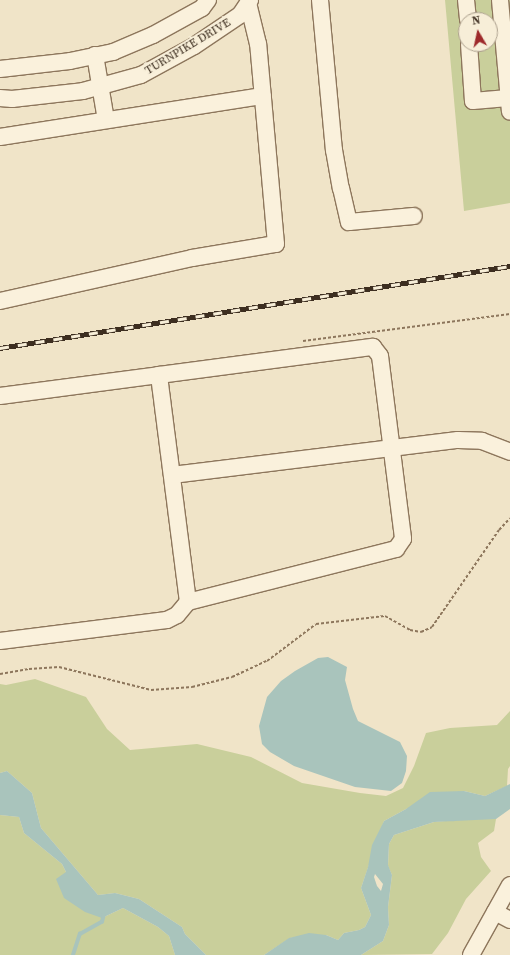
<!DOCTYPE html>
<style>
body{margin:0}
#map{position:relative;width:510px;height:955px;overflow:hidden;background:#f0e4c8;font-family:"Source Serif 4",serif}
div>[style]{position:absolute}
[style*='--x']{left:calc(var(--x)*1px);top:calc(var(--y)*1px);width:calc(var(--w)*1px);rotate:calc(var(--a)*1deg)}
.green>*{inset:0;background:#c9cf9b}
.water>*{inset:0;background:#a9c4bc}
.stream>*{height:3.5px;margin:-1.75px;padding:0 1.75px;transform-origin:1.75px;border-radius:1.75px;background:#a9c4bc}
.path>*{height:2px;margin-top:-1px;transform-origin:0;background:repeating-linear-gradient(90deg,#8d765c 0 3px,transparent 0 5px)}
.roads{filter:drop-shadow(1px 0 #8d765c) drop-shadow(-1px 0 #8d765c) drop-shadow(0 1px #8d765c) drop-shadow(0 -1px #8d765c)}
.minor>*{height:16px;margin:-8px;padding:0 8px;transform-origin:8px;border-radius:8px;background:#faf1dc}
.rail>*{height:4.5px;margin-top:-2.25px;transform-origin:0;background:repeating-linear-gradient(90deg,#f7eed8 0 9px,#3d2e20 0 18px);box-sizing:border-box;border-block:1px solid #3d2e20}
span{translate:-50% -50%;white-space:nowrap;text-align:center;line-height:1.15;-webkit-text-stroke:3.5px #f7eed8;paint-order:stroke}
.street-label{font-size:12px;color:#3d2e20}
.north{position:absolute;left:458px;top:12px;width:40px;height:40px;box-sizing:border-box;background:#f7eed8;border:1px solid #ada18e;border-radius:50%;rotate:351deg;font-size:11px;font-weight:700;line-height:16px;text-align:center;color:#3d2e20}
.north::after{content:'';display:block;margin:auto;width:14px;height:18px;background:#9e2a2b;clip-path:polygon(50% 0,100% 100%,50% 72%,0 100%)}
</style>
<div id="map">
<div class="green">
<div style="clip-path:polygon(evenodd,445px 0,510px 0,510px 203px,464px 211px,445px 0,466px 20px,490px 20px,490px 44px,466px 44px,466px 20px)"></div>
<div style="clip-path:polygon(35px 679px,86px 697px,107px 729px,130px 750px,197px 744px,251px 757px,302px 783px,360px 793px,386px 796px,403px 788px,414px 766px,426px 733px,450px 728px,497px 725px,510px 711px,510px 766px,508px 769px,507px 786px,485px 796px,464px 791px,406px 809px,384px 821px,361px 888px,371px 915px,365px 927px,359px 930px,344px 933px,338px 940px,326px 935px,290px 938px,264px 955px,206px 955px,185px 934px,182px 927px,139px 899px,115px 893px,98px 895px,41px 828px,32px 793px,7px 771px,0 773px,0 684px,6px 685px)"></div>
<div style="clip-path:polygon(0 815px,19px 817px,24px 833px,62px 864px,66px 872px,102px 918px,123px 908px,158px 927px,169px 936px,175px 955px,0 955px)"></div>
<div style="clip-path:polygon(467px 819px,496px 819px,494px 831px,478px 843px,481px 857px,491px 871px,466px 899px,448px 933px,432px 954px,361px 955px,383px 941px,389px 925px,388px 907px,392px 875px,388px 866px,389px 844px,394px 835px,434px 822px)"></div>
</div>
<div class="water">
<div style="clip-path:polygon(328px 657px,347px 667px,345px 680px,353px 709px,358px 721px,400px 742px,407px 756px,406px 771px,402px 783px,391px 791px,355px 787px,294px 766px,270px 752px,262px 744px,259px 726px,267px 697px,281px 681px,295px 671px,318px 658px)"></div>
<div style="clip-path:polygon(7px 771px,32px 793px,41px 828px,98px 895px,115px 893px,139px 899px,182px 927px,185px 934px,206px 955px,175px 955px,169px 936px,158px 927px,123px 908px,102px 918px,85px 912px,64px 898px,56px 879px,66px 872px,62px 864px,24px 833px,19px 817px,0 815px,0 773px)"></div>
<div style="clip-path:polygon(evenodd,510px 784px,510px 809px,496px 819px,434px 822px,394px 835px,389px 844px,388px 865px,392px 875px,388px 907px,389px 925px,383px 941px,361px 955px,264px 955px,289px 938px,309px 933px,326px 935px,338px 940px,344px 933px,359px 930px,365px 927px,371px 915px,361px 888px,368px 867px,372px 845px,384px 821px,406px 809px,430px 792px,464px 791px,485px 796px,510px 784px,375px 874px,383px 884px,381px 891px,377px 886px,374px 877px,375px 874px)"></div>
</div>
<div class="stream">
<div style="--x:73;--y:955;--w:22;--a:-72"></div>
<div style="--x:80;--y:934;--w:25;--a:-29"></div>
<div style="--x:102;--y:922;--w:8;--a:-76"></div>
</div>
<div class="path">
<div style="--x:303;--y:341;--w:209;--a:-7.4"></div>
<div style="--x:0;--y:674;--w:29;--a:-10"></div>
<div style="--x:29;--y:669;--w:30;--a:-4"></div>
<div style="--x:59;--y:667;--w:95;--a:14"></div>
<div style="--x:151;--y:690;--w:41;--a:-4.2"></div>
<div style="--x:192;--y:687;--w:41;--a:-14"></div>
<div style="--x:232;--y:677;--w:38;--a:-25"></div>
<div style="--x:267;--y:661;--w:61;--a:-37.1"></div>
<div style="--x:316;--y:624;--w:69;--a:-6.6"></div>
<div style="--x:385;--y:616;--w:29;--a:29"></div>
<div style="--x:410;--y:630;--w:11;--a:10"></div>
<div style="--x:421;--y:632;--w:12;--a:-24"></div>
<div style="--x:432;--y:627;--w:118;--a:-55.4"></div>
<div style="--x:499;--y:530;--w:16;--a:-47"></div>
</div>
<div class="roads">
<div class="minor">
<div style="--x:320;--y:0;--w:151;--a:84.7"></div>
<div style="--x:334;--y:150;--w:39;--a:80"></div>
<div style="--x:341;--y:188;--w:35;--a:77"></div>
<div style="--x:349;--y:222;--w:65;--a:-5.3"></div>
<div style="--x:466;--y:0;--w:20;--a:84"></div>
<div style="--x:500;--y:0;--w:112;--a:84.9"></div>
<div style="--x:469;--y:44;--w:57;--a:86"></div>
<div style="--x:473;--y:101;--w:35;--a:-5"></div>
<div style="--x:95;--y:55;--w:66;--a:80.4"></div>
<div style="--x:0;--y:69;--w:70;--a:-6.5"></div>
<div style="--x:70;--y:61;--w:44;--a:-11.8"></div>
<div style="--x:113;--y:52;--w:43;--a:-23"></div>
<div style="--x:153;--y:35;--w:56;--a:-28.9"></div>
<div style="--x:202;--y:8;--w:10;--a:-53"></div>
<div style="--x:0;--y:98;--w:12;--a:5"></div>
<div style="--x:12;--y:99;--w:71;--a:-6.4"></div>
<div style="--x:83;--y:91;--w:60;--a:-15.4"></div>
<div style="--x:141;--y:75;--w:60;--a:-28.7"></div>
<div style="--x:194;--y:46;--w:55;--a:-34"></div>
<div style="--x:240;--y:15;--w:18;--a:-56"></div>
<div style="--x:0;--y:137;--w:266;--a:-8.9"></div>
<div style="--x:0;--y:301;--w:197;--a:-12.6"></div>
<div style="--x:192;--y:258;--w:85;--a:-9.5"></div>
<div style="--x:276;--y:244;--w:201;--a:-95.1"></div>
<div style="--x:258;--y:44;--w:42;--a:-103.7"></div>
<div style="--x:373;--y:347;--w:11;--a:52"></div>
<div style="--x:380;--y:356;--w:184;--a:82.8"></div>
<div style="--x:403;--y:539;--w:12;--a:125"></div>
<div style="--x:396;--y:549;--w:215;--a:165.7"></div>
<div style="--x:188;--y:602;--w:229;--a:-97.3"></div>
<div style="--x:159;--y:375;--w:216;--a:-7.5"></div>
<div style="--x:0;--y:396;--w:160;--a:-7.5"></div>
<div style="--x:172;--y:475;--w:288;--a:-7"></div>
<div style="--x:458;--y:440;--w:24;--a:2"></div>
<div style="--x:482;--y:441;--w:30;--a:21"></div>
<div style="--x:0;--y:641;--w:168;--a:-7.2"></div>
<div style="--x:167;--y:620;--w:11;--a:-27"></div>
<div style="--x:177;--y:615;--w:17;--a:-50"></div>
<div style="--x:495;--y:912;--w:17;--a:28"></div>
<div style="--x:471;--y:955;--w:80;--a:-60.9"></div>
</div>
</div>
<div class="rail">
<div style="--x:0;--y:348;--w:517;--a:-9.13"></div>
</div>
<div class="street-label">
<span style="left:188px;top:47px;rotate:-31deg">TURNPIKE DRIVE</span>
</div>
<div class="north">N</div>
</div>
